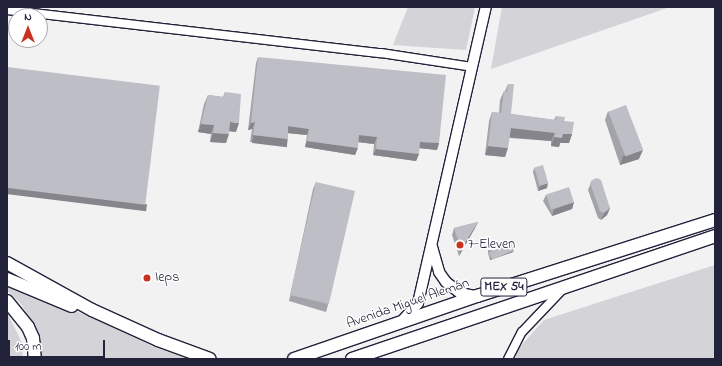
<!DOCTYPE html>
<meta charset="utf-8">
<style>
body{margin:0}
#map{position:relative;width:722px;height:366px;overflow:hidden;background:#f2f2f3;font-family:"Indie Flower",sans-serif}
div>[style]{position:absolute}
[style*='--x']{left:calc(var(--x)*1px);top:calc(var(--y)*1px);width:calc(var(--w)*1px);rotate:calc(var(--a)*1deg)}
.green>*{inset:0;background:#d3d3d8}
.roads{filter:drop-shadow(1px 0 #22223b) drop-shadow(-1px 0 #22223b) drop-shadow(0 1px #22223b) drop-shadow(0 -1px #22223b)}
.minor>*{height:8px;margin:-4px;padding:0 4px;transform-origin:4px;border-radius:4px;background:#fff}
.major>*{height:10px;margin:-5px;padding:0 5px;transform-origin:5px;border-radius:5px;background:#fff}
.highway>*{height:12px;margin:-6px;padding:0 6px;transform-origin:6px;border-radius:6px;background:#fff}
.wall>*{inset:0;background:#a3a3aa}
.shaded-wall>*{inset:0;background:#85858b;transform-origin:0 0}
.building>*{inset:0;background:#bebec6;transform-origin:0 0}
.dots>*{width:11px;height:11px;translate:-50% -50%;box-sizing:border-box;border:2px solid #fff;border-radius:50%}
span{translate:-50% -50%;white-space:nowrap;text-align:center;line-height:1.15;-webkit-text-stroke:3px #fff;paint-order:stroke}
.shield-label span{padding:1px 3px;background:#fff;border:1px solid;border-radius:3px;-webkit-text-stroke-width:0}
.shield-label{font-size:13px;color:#22223b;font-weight:700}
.poi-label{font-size:14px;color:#22223b}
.left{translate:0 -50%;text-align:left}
.street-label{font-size:14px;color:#22223b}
.frame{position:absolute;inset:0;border:8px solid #22223b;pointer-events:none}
.north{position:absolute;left:8px;top:8px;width:40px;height:40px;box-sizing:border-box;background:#fff;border:1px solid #a7a7b1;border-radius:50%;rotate:0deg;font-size:11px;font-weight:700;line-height:16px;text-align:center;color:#22223b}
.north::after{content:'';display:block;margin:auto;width:14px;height:18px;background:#c8321e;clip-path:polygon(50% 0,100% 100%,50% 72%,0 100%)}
.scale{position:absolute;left:8px;top:340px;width:97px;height:18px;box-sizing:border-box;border:2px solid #22223b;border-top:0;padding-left:5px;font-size:12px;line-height:14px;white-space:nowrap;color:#22223b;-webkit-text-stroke:3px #fff;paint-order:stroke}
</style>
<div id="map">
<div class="green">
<div style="clip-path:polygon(408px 7px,475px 7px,466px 50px,393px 45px)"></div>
<div style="clip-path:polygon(502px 7px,670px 7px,491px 69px)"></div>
<div style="clip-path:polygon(715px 265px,715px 359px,515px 359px,518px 349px,544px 320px)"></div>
<div style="clip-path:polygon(7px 283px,102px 322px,154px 347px,189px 359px,39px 359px,39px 338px,22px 305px,7px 290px)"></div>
<div style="clip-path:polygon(7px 312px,22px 343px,23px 359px,7px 359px)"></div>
</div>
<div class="roads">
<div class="minor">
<div style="--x:7;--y:10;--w:376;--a:6.6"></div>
<div style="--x:381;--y:53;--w:92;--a:8.7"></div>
<div style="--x:508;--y:359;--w:30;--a:-63"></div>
<div style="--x:522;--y:332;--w:58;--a:-46.4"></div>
</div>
<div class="major">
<div style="--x:432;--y:247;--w:26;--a:74"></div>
<div style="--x:439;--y:272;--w:12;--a:55"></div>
<div style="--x:446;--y:282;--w:18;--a:38"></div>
<div style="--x:460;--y:293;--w:15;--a:11"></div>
<div style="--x:402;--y:321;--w:24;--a:-48"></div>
<div style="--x:418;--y:303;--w:304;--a:-77.1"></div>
</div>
<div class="highway">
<div style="--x:7;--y:263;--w:97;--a:28.9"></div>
<div style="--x:92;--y:310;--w:72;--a:24.4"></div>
<div style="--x:158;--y:340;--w:55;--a:20.1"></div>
<div style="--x:7;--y:279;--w:70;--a:22.6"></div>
<div style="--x:7;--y:301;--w:33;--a:51"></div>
<div style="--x:28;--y:327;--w:12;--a:66"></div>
<div style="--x:33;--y:338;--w:21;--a:85"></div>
<div style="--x:294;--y:359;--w:194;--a:-19"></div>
<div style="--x:477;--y:296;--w:250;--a:-17.7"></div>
<div style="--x:352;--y:359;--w:383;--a:-18.7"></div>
</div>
</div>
<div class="wall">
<div style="clip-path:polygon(258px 57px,439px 143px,437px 150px,419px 148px,419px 154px,416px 161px,373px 155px,374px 144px,358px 142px,355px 155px,305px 147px,307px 135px,288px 133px,286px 146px,250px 142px,252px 129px,248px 130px,256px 63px)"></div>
<div style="clip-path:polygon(508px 84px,511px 114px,554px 120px,556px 116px,564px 121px,572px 134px,569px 143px,560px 143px,559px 147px,551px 146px,551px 141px,509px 138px,505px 157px,485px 155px,489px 121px,492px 112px,499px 113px,500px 100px,504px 91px,505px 91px)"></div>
<div style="clip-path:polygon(225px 92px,236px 132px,229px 131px,226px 143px,210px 142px,211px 134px,198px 132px,204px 104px,208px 95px,223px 97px)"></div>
<div style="clip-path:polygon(608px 111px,639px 159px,620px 165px,605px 120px)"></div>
<div style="clip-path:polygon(534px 168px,547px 188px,538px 191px,533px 172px)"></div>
<div style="clip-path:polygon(592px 180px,610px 208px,607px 215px,601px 220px,598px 218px,588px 190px)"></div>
<div style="clip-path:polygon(316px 182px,328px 305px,326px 312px,289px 301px,313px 189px)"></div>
<div style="clip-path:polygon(546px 195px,574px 202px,572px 209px,552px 216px,543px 201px)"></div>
<div style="clip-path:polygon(478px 222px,475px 228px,459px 256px,452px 235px,454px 228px)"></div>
<div style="clip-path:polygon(488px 250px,513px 252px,490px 260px,488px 253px)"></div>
</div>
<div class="shaded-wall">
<div style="clip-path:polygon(230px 122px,239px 123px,236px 132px,227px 131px)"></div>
<div style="clip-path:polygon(255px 122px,252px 129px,248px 130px,251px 123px)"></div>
<div style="clip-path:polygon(201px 124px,214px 125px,211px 134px,198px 132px)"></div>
<div style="clip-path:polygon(288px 126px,309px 129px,307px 135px,286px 133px)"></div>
<div style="clip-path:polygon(511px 128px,555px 133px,551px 141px,507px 137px)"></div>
<div style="clip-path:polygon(213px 133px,229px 134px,226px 143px,210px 142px)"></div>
<div style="clip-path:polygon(563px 134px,572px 134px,569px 143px,560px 143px,559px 147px,551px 146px,554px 137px)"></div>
<div style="left:253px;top:135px;width:35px;height:8px;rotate:7deg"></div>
<div style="clip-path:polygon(359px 135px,377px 137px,374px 144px,357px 142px)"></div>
<div style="clip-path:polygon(307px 141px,358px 148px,355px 155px,305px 147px)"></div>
<div style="clip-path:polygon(420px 142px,439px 143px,437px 150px,418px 148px)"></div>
<div style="clip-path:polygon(488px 146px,508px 148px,505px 157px,485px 155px)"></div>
<div style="clip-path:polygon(376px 149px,419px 154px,416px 161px,373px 155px)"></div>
<div style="clip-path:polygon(643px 150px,639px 159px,620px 165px,623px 156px)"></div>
<div style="clip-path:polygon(548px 183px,547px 188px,538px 191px,540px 186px)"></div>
<div style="left:7px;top:187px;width:141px;height:7px;rotate:7deg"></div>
<div style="clip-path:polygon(574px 202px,572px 209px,552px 216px,554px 209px)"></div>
<div style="clip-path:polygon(610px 208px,607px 215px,601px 220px,604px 213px)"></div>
<div style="clip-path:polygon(478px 222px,475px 228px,459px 256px,461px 249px)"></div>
<div style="clip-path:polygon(514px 250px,513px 252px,490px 260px,491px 257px)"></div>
</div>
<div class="building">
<div style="clip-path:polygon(258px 57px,446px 75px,439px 143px,420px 142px,419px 154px,376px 149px,377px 137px,359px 135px,358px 148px,307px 141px,309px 129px,288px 126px,288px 139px,253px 135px,255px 122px,251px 123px)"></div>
<div style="left:7px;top:67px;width:154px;height:120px;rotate:7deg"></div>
<div style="clip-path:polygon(508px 84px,514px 84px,511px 114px,556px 120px,556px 116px,565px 117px,564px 121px,574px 122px,572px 134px,563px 134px,562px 138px,554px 137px,555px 133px,511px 128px,508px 148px,488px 146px,492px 112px,501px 113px,504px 91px,507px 92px)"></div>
<div style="clip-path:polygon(225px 92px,241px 94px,239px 123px,230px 122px,229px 134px,213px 133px,214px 125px,201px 124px,208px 95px,224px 97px)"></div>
<div style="left:626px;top:105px;width:48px;height:19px;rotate:69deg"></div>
<div style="left:543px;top:165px;width:19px;height:9px;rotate:74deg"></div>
<div style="clip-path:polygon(597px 178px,601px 180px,610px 208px,604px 213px,600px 211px,590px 183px,592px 180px)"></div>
<div style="left:316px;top:182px;width:40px;height:116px;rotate:13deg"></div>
<div style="left:569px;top:187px;width:16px;height:24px;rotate:72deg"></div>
<div style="clip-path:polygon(478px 222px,461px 249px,454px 228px)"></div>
<div style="left:511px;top:243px;width:8px;height:24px;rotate:67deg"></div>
</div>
<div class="dots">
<div style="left:460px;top:245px;background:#c8321e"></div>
<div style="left:147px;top:278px;background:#c8321e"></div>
</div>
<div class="shield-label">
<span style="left:504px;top:287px">MEX 54</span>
</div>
<div class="poi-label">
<span class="left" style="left:468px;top:245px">7-Eleven</span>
<span class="left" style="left:155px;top:278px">Ieps</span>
</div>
<div class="street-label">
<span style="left:408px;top:304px;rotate:-19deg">Avenida Miguel Alemán</span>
</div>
<div class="frame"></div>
<div class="north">N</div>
<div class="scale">100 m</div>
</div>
